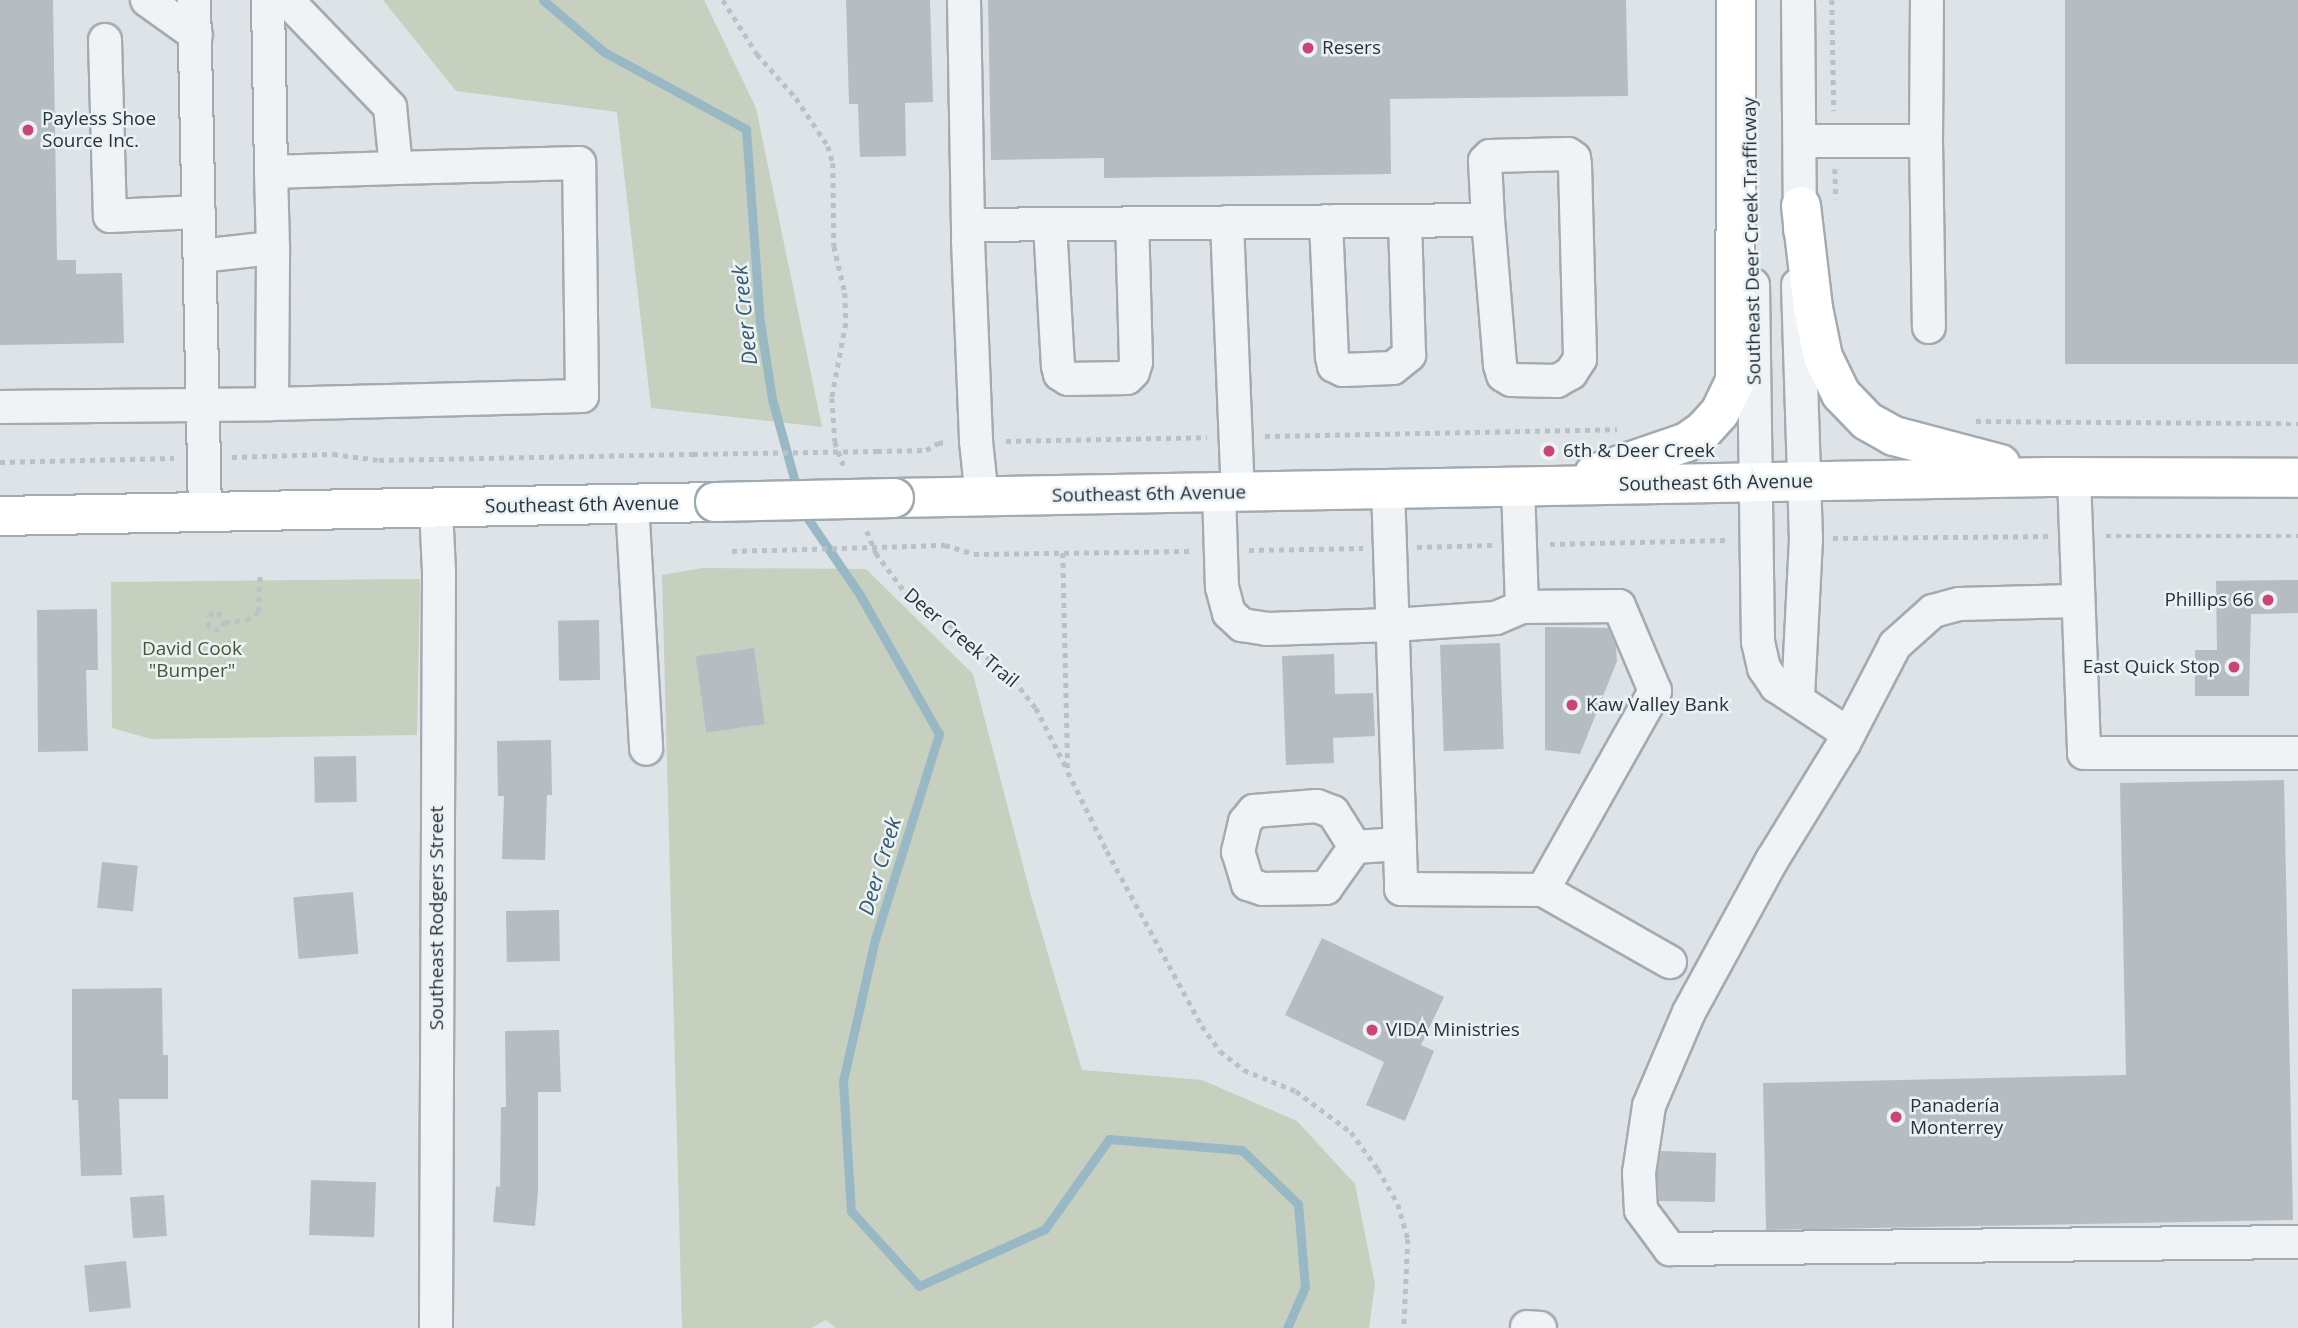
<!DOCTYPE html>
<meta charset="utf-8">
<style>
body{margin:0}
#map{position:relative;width:2298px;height:1328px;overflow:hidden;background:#dde3e7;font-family:"Open Sans",sans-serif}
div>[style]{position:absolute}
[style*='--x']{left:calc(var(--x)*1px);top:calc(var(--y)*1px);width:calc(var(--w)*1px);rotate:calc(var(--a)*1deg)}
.green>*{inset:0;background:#c7d0be}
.stream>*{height:9px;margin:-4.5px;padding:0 4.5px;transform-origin:4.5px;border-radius:4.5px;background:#99b8c6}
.building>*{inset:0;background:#b5bdc3;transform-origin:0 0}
.path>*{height:4.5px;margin-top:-2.25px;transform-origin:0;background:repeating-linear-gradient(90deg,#bcc1c5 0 5px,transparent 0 10px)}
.roads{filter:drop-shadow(2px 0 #a3abb1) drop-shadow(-2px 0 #a3abb1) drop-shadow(0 2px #a3abb1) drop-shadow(0 -2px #a3abb1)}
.minor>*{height:32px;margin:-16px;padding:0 16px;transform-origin:16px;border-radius:16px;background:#f0f3f5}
.major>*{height:38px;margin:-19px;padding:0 19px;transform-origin:19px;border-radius:19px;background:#fff}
.path-bridge>*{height:4.5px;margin-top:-2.25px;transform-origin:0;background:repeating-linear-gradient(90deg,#bcc1c5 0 5px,transparent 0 10px)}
.bridges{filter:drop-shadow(2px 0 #9daab2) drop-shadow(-2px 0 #9daab2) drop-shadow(0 2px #9daab2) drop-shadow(0 -2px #9daab2)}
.major-bridge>*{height:38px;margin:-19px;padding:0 19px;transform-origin:19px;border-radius:19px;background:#fff}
.dots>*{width:19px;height:19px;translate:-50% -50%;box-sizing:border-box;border:4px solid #ecf1f4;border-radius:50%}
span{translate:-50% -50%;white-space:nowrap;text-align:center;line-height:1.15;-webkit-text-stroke:5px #ecf1f4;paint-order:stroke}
.poi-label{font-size:19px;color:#27343d}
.left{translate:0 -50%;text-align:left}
.right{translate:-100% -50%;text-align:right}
.street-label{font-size:19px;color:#27343d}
.park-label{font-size:19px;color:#435835}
.water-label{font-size:21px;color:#335a6f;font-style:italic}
</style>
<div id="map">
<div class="green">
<div style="clip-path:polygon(383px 0,704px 0,756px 108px,822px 427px,651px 408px,617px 112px,456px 91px)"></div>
<div style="clip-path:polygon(702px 568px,866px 569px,973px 674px,1031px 896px,1082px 1070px,1202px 1080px,1297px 1121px,1355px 1184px,1375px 1284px,1369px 1328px,836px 1328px,826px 1320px,811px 1328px,682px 1328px,662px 575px)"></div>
<div style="clip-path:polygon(420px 579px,417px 735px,151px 739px,112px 728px,111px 582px)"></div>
</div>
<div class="stream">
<div style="--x:543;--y:0;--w:80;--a:40.4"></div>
<div style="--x:604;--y:52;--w:162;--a:28.5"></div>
<div style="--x:746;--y:129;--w:194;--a:85.9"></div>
<div style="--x:760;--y:322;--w:78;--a:81.1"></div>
<div style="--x:772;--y:399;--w:98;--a:74.5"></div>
<div style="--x:802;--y:510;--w:103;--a:55.7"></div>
<div style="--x:860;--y:595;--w:160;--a:60.4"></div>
<div style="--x:939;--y:734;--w:215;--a:107.3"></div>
<div style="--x:875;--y:939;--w:146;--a:102.7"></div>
<div style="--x:843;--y:1081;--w:130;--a:86.5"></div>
<div style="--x:851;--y:1211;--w:101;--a:47.8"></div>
<div style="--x:919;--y:1286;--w:138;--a:-24.3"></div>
<div style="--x:1045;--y:1229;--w:110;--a:-54.6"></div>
<div style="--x:1109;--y:1139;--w:133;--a:4.7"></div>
<div style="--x:1242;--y:1150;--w:78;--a:44"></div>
<div style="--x:1298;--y:1204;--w:83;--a:85.2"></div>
<div style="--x:1305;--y:1287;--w:45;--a:113.7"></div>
</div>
<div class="building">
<div style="clip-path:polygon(0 0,53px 0,57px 260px,76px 260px,76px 274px,122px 273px,124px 343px,0 345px)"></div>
<div style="clip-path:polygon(846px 0,930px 0,933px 102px,905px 103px,906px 156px,860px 157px,858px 104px,849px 104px)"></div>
<div style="clip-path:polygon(988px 0,1626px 0,1628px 96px,1390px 99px,1391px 174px,1104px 178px,1104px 158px,991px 160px)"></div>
<div style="left:2065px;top:0;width:233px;height:364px"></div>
<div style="clip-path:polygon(2298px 580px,2298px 613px,2251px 614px,2249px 696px,2195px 696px,2195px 650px,2217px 650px,2216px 581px)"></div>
<div style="clip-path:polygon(97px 609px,98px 670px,86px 670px,88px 751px,38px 752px,37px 610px)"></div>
<div style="left:599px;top:620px;width:60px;height:41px;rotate:89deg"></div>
<div style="clip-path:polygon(1545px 627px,1608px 628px,1616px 647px,1617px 661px,1580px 754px,1545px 750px)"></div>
<div style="left:1500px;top:643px;width:106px;height:60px;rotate:88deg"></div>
<div style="left:754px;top:648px;width:77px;height:59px;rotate:82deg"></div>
<div style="clip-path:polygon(1334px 654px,1335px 694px,1373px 693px,1375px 736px,1333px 738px,1334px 763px,1286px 765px,1282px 656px)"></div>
<div style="clip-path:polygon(551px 740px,552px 795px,547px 795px,545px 860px,502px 859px,504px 796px,498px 796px,497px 741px)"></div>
<div style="left:356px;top:756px;width:46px;height:42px;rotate:89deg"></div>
<div style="clip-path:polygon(2284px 780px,2293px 1220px,1766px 1230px,1763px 1083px,2126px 1075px,2120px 783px)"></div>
<div style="left:102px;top:862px;width:36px;height:46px;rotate:6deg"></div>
<div style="left:353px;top:892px;width:62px;height:60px;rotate:85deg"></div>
<div style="left:559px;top:910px;width:51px;height:53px;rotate:89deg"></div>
<div style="clip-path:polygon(1322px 938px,1444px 997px,1421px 1045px,1434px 1051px,1405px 1121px,1366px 1105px,1384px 1062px,1285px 1015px)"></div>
<div style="clip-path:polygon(162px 988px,163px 1055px,168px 1055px,168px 1099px,119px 1099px,122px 1175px,81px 1176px,78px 1100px,72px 1100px,72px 989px)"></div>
<div style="clip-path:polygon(559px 1030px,561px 1092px,538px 1092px,538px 1190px,535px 1226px,493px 1222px,496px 1186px,500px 1187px,501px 1107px,506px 1107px,505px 1031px)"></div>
<div style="clip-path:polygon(1661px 1151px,1716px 1153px,1715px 1202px,1659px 1201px,1657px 1174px)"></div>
<div style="left:311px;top:1180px;width:65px;height:55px;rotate:2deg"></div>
<div style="left:164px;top:1195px;width:41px;height:34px;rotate:86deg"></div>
<div style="left:126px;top:1261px;width:47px;height:42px;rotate:84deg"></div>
</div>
<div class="path">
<div style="--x:723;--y:0;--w:64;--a:57.8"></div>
<div style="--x:757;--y:54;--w:59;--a:48.4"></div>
<div style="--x:796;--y:98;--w:58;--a:56.3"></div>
<div style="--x:828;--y:146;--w:18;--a:74"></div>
<div style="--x:833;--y:163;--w:83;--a:89.3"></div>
<div style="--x:834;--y:246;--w:48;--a:76.8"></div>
<div style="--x:845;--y:293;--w:30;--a:88"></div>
<div style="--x:846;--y:323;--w:76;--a:100.6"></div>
<div style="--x:832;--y:398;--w:44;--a:86.1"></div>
<div style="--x:835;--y:442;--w:27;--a:70"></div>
<div style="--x:1832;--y:0;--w:111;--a:89"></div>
<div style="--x:1835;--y:169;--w:30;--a:88"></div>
<div style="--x:1976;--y:421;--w:322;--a:0.4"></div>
<div style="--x:1265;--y:436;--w:352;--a:-1.1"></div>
<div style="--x:1006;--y:441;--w:201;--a:-1.1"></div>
<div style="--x:877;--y:451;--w:49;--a:-1.2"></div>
<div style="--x:926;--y:450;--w:14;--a:-30"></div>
<div style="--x:938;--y:443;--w:10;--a:-6"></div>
<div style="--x:232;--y:457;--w:101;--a:-1.7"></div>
<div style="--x:333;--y:454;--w:46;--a:7.4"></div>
<div style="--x:379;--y:460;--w:314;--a:-1.1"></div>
<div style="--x:0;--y:462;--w:174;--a:-1.3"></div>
<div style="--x:867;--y:531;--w:24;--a:68"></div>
<div style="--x:876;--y:553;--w:49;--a:53.4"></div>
<div style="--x:905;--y:592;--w:54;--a:36"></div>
<div style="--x:949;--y:624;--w:86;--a:40.7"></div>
<div style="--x:1014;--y:680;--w:36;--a:52"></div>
<div style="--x:1036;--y:708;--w:68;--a:63.1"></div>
<div style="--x:2106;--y:536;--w:192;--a:0"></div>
<div style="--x:1833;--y:538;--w:216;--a:-0.5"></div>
<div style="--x:1550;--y:544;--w:177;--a:-1.3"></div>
<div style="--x:911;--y:546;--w:34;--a:-2"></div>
<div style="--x:945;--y:545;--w:30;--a:17"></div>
<div style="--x:974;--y:554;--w:217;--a:-0.8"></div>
<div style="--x:1417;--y:547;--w:75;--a:-1.5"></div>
<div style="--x:1249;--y:550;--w:114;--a:-1"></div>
<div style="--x:1063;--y:553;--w:219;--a:88.7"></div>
<div style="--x:1068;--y:772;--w:88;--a:63.7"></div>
<div style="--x:1107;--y:851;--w:199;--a:61.5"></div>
<div style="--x:1202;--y:1026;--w:31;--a:54"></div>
<div style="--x:1220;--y:1051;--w:31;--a:38"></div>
<div style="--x:1244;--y:1070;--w:56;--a:22"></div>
<div style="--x:1296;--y:1091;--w:69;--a:36.7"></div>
<div style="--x:1351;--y:1132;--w:46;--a:53.9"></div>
<div style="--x:1378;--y:1169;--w:40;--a:60.3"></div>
<div style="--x:1398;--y:1204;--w:36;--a:74"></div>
<div style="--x:1408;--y:1239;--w:89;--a:92.6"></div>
<div style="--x:218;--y:612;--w:12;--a:55"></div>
<div style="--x:225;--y:622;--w:11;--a:124"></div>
<div style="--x:219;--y:631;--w:12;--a:-160"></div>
<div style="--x:208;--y:627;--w:12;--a:-85"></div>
<div style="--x:209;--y:615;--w:9;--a:-18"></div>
<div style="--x:225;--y:622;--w:21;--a:-5"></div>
<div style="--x:246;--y:620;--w:14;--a:-34"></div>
<div style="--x:258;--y:612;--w:38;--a:-87"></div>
</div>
<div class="roads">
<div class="minor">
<div style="--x:147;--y:0;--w:60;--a:35.5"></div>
<div style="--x:194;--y:0;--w:513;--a:88.77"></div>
<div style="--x:268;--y:0;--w:172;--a:89"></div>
<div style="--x:964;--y:0;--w:240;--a:89"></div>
<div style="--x:968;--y:240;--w:201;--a:87.7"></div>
<div style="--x:976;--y:441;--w:57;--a:84"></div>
<div style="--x:1798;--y:0;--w:230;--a:89.5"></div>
<div style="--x:105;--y:40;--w:176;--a:88.4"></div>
<div style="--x:110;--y:216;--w:89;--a:-2.6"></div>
<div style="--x:1800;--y:141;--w:126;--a:0"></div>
<div style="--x:1926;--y:141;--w:141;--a:-89.6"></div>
<div style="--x:1926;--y:141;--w:186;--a:89.1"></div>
<div style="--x:1326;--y:221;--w:136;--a:87.5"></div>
<div style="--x:1332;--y:357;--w:9;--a:77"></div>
<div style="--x:1334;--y:366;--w:10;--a:24"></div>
<div style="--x:1343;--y:370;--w:50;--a:-2.3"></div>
<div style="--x:1393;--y:368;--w:21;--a:-39"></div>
<div style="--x:1409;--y:355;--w:134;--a:-91.7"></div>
<div style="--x:1227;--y:222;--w:270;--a:87.7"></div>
<div style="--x:1050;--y:224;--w:142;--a:86.8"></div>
<div style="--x:1058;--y:366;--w:8;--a:76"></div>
<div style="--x:1060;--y:374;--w:9;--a:32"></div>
<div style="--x:1068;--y:379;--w:59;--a:-1"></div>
<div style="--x:1127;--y:378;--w:8;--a:-45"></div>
<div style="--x:1133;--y:372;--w:10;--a:-73"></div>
<div style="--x:1136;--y:362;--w:139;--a:-91.6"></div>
<div style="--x:968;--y:225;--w:520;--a:-0.55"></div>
<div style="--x:1488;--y:220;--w:59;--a:-92.9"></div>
<div style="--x:1485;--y:161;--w:7;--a:-45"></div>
<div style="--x:1490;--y:156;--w:78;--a:-1.5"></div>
<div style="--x:1568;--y:154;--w:7;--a:34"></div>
<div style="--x:1574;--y:158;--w:7;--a:82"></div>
<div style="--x:1575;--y:165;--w:194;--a:88.5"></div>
<div style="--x:1580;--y:359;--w:17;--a:123"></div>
<div style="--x:1571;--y:373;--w:16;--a:150"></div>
<div style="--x:1557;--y:381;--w:46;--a:-178.8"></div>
<div style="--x:1511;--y:380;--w:9;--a:-148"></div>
<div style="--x:1503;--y:375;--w:10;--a:-107"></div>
<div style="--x:1500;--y:365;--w:145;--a:-94.7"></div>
<div style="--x:200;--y:256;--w:73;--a:-6.3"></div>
<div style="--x:273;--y:248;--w:76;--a:-91.5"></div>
<div style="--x:271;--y:172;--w:125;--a:-1.8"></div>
<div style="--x:1753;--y:285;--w:357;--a:89.2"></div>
<div style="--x:1758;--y:642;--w:27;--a:77"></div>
<div style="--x:1764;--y:668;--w:22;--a:56"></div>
<div style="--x:1776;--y:686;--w:87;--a:33.3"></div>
<div style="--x:1798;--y:285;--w:254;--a:88.2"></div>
<div style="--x:1806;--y:539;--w:159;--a:92.9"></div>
<div style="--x:272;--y:404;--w:156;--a:-89.6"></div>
<div style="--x:0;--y:407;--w:272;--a:-0.6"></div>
<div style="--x:272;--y:404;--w:310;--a:-1.5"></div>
<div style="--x:582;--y:396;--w:233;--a:-90.7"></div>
<div style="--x:579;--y:163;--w:183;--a:178.4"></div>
<div style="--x:396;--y:168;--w:61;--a:-95.6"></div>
<div style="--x:390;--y:107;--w:149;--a:-133.9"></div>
<div style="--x:2074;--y:477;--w:276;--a:87.9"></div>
<div style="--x:2084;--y:753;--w:214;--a:0"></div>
<div style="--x:1518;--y:486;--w:121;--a:88.1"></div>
<div style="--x:1522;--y:607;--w:97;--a:-0.6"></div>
<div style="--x:1619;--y:606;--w:92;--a:67"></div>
<div style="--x:1655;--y:691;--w:228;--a:119.4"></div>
<div style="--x:1388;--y:488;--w:401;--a:88.1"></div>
<div style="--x:1401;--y:889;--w:142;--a:0.4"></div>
<div style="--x:1543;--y:890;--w:146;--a:29.6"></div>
<div style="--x:1219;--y:492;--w:95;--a:88.2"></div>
<div style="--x:1222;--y:587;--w:27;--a:75"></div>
<div style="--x:1229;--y:613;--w:18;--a:43"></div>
<div style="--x:1242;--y:625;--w:25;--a:9"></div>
<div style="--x:1267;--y:629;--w:126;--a:-1.8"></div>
<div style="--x:1393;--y:625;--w:103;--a:-3.9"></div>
<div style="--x:1496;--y:618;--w:28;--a:-23"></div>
<div style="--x:632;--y:503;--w:246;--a:86.7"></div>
<div style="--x:436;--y:508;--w:64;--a:87.3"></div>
<div style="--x:439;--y:572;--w:756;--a:90.23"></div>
<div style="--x:2076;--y:601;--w:117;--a:178.5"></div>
<div style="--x:1959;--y:604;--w:27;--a:165"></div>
<div style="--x:1933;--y:611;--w:51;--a:138.2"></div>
<div style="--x:1895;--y:645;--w:110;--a:117.5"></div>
<div style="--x:1844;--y:743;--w:137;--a:121.6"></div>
<div style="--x:1772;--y:860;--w:173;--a:118.6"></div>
<div style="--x:1689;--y:1012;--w:102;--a:113.1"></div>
<div style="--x:1649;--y:1106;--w:68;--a:98.5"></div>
<div style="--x:1639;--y:1173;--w:37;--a:87"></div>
<div style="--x:1641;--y:1210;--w:49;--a:53.4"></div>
<div style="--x:1670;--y:1249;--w:628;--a:-0.64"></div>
<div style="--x:1355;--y:847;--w:50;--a:125.3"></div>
<div style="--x:1326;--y:888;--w:63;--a:179.1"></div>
<div style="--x:1263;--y:889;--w:16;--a:-162"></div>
<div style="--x:1248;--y:884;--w:34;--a:-107"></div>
<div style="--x:1238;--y:852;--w:31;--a:-77"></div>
<div style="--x:1245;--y:822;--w:14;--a:-51"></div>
<div style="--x:1254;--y:811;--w:63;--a:-4.5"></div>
<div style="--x:1317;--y:806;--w:17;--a:21"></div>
<div style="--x:1333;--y:812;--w:41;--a:57.8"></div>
<div style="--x:1355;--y:847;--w:45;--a:-3.8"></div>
<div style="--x:1527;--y:1327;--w:13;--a:4"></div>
</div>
<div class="major">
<div style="--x:1801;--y:206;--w:103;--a:83.3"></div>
<div style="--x:1813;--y:308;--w:50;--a:78.5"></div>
<div style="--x:1823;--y:357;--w:41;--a:64.1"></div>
<div style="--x:1841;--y:394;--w:37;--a:46"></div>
<div style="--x:1867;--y:421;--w:31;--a:29"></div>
<div style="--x:1894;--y:436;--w:110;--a:14.8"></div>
<div style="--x:1594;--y:474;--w:98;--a:-19"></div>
<div style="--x:1687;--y:442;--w:19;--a:-35"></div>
<div style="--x:1703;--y:431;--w:25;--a:-48"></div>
<div style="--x:1720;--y:412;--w:34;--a:-64"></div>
<div style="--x:1735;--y:381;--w:381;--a:-89.8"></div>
<div style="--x:894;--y:498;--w:1156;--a:-1.04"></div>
<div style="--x:2050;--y:477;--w:248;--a:0.2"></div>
<div style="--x:0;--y:516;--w:715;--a:-1.12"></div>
</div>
</div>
<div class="path-bridge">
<div style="--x:693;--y:454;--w:184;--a:-0.9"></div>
<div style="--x:732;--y:551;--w:179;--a:-1.6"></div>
</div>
<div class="bridges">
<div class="major-bridge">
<div style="--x:715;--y:502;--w:179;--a:-1.3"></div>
</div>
</div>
<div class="dots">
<div style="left:1308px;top:48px;background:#ca4474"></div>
<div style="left:28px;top:130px;background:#ca4474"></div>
<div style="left:1549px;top:451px;background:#ca4474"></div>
<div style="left:2268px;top:600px;background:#ca4474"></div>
<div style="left:2234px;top:667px;background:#ca4474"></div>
<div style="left:1572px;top:705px;background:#ca4474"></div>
<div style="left:1372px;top:1030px;background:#ca4474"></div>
<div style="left:1896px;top:1117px;background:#ca4474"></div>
</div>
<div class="poi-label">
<span class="left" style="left:1322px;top:48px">Resers</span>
<span class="left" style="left:42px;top:130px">Payless Shoe<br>Source Inc.</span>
<span class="left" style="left:1563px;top:451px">6th &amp; Deer Creek</span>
<span class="right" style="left:2254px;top:600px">Phillips 66</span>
<span class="right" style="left:2220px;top:667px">East Quick Stop</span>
<span class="left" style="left:1586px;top:705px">Kaw Valley Bank</span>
<span class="left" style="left:1386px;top:1030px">VIDA Ministries</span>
<span class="left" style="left:1910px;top:1117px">Panadería<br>Monterrey</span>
</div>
<div class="street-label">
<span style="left:1752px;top:241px;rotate:-91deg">Southeast Deer Creek Trafficway</span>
<span style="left:1716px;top:483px;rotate:-1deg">Southeast 6th Avenue</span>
<span style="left:1149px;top:494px;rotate:-1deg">Southeast 6th Avenue</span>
<span style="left:582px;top:505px;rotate:-1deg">Southeast 6th Avenue</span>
<span style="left:961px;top:638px;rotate:40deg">Deer Creek Trail</span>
<span style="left:437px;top:918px;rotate:-90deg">Southeast Rodgers Street</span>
</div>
<div class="park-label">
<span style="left:192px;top:660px">David Cook<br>"Bumper"</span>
</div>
<div class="water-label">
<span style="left:744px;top:315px;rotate:-96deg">Deer Creek</span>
<span style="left:879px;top:866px;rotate:-73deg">Deer Creek</span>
</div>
</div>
